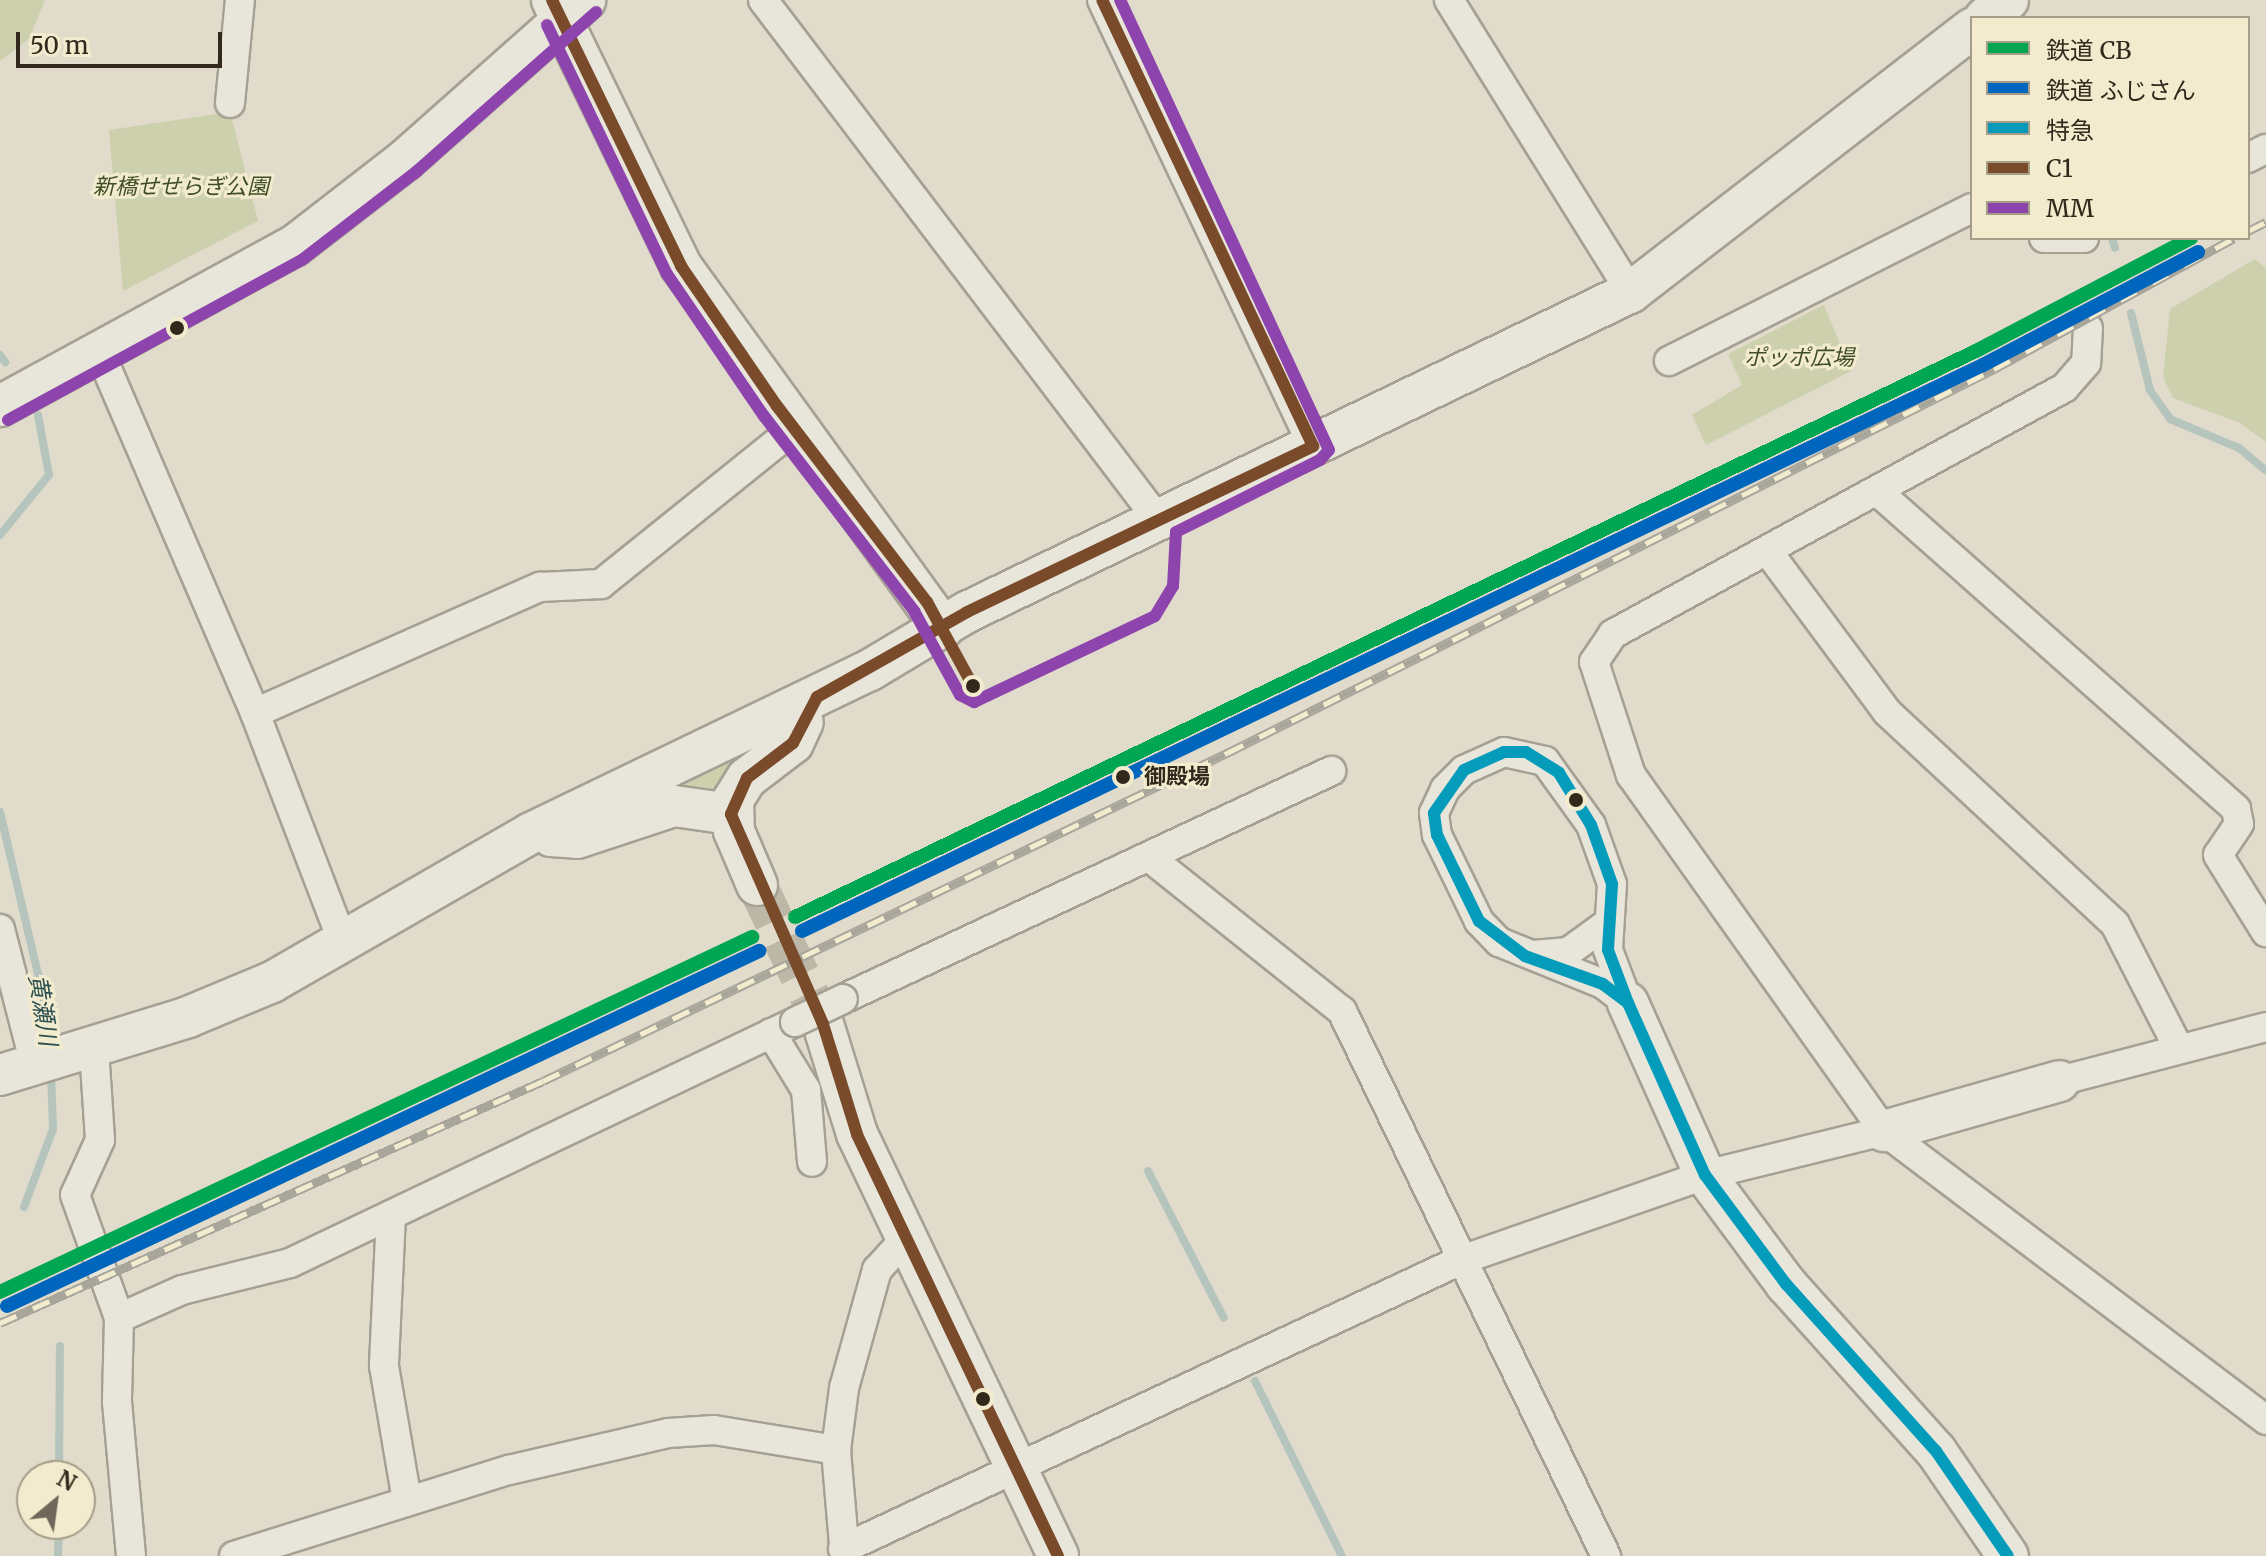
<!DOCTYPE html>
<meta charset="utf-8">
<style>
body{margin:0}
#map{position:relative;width:2266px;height:1556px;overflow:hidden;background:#e0dbca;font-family:Merriweather,"Noto Sans JP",serif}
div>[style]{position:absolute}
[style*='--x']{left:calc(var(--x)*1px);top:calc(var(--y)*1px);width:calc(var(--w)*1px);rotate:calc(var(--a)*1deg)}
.green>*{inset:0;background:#ccd0ad}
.stream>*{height:8px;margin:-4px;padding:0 4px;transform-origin:4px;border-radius:4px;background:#b5c5bd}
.secondary-tunnel>*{height:40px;margin-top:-20px;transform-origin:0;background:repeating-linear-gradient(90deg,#bdb7a7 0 40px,transparent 0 60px)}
.roads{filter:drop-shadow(2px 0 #a5a093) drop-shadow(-2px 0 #a5a093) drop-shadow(0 2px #a5a093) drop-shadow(0 -2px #a5a093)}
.street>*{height:28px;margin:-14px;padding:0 14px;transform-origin:14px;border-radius:14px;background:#e8e5db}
.secondary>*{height:40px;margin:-20px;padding:0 20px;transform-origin:20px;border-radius:20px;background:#e8e5db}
.rail>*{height:9px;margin-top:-4.5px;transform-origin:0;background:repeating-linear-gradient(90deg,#f2ebce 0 18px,#a8a59b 0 36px);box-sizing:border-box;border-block:2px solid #a8a59b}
.bridges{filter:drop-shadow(2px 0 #a5a093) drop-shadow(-2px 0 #a5a093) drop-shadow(0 2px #a5a093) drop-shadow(0 -2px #a5a093)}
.street-bridge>*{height:28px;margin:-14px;padding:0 14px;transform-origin:14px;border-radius:14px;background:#e8e5db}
.bus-1>*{height:12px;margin:-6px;padding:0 6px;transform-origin:6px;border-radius:6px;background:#059cbc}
.bus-2>*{height:12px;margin:-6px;padding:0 6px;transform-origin:6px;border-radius:6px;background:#7a4b2a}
.bus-3>*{height:12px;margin:-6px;padding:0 6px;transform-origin:6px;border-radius:6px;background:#8e44ad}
.rail-1>*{height:14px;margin:-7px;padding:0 7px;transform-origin:7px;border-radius:7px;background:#00a651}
.rail-2>*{height:14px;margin:-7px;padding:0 7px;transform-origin:7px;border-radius:7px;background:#0065bd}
.dots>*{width:22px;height:22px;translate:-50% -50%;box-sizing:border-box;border:4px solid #f2ebce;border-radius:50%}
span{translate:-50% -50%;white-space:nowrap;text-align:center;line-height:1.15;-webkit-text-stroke:6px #f2ebce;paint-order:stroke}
.park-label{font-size:22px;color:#3f4d24;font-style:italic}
.stop-label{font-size:22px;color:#32291c;font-weight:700}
.left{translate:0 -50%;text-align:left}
.water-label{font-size:24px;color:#2d5051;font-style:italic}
.legend{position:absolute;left:1970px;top:16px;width:280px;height:224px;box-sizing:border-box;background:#f2ebce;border:2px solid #a59d87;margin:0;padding:10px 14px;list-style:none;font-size:24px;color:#32291c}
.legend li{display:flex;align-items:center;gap:16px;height:40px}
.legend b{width:40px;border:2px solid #a59d87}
.north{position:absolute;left:16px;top:1460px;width:80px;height:80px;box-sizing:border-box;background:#f2ebce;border:2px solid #a59d87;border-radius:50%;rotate:29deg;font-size:22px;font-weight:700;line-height:32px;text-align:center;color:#32291c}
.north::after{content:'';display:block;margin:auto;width:28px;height:36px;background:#6f6759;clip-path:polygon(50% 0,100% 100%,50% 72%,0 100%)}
.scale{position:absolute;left:16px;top:32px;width:206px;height:36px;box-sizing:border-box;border:4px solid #32291c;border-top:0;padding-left:10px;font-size:24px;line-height:28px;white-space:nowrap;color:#32291c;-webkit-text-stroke:6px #f2ebce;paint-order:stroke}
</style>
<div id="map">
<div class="green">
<div style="clip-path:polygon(0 0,45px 0,29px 39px,0 61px)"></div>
<div style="clip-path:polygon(230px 112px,258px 221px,123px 291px,109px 130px)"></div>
<div style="clip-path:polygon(2255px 259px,2266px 268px,2266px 442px,2240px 423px,2173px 398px,2163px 377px,2170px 309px)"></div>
<div style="clip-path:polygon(1824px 305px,1851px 371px,1706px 445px,1692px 415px,1742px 385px,1728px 354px)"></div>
<div style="clip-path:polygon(753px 747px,721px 786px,707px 791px,659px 789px)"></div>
</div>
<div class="stream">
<div style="--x:2112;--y:238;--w:10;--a:73"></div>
<div style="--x:2131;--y:313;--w:79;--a:76.1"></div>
<div style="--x:2150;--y:390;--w:35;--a:55"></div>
<div style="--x:2170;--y:419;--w:75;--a:22.8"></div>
<div style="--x:2239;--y:448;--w:35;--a:40"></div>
<div style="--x:0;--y:355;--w:9;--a:54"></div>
<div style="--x:0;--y:535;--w:77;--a:-50.8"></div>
<div style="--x:49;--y:475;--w:61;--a:-100.4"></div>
<div style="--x:0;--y:812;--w:210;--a:76.8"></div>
<div style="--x:48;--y:1016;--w:34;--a:87"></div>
<div style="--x:1148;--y:1171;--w:165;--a:62.7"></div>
<div style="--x:24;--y:1207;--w:83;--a:-69.6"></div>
<div style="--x:53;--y:1129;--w:58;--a:-92"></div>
<div style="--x:1255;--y:1381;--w:195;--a:63.6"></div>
<div style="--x:59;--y:1476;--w:130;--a:-89.6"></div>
<div style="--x:58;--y:1556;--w:32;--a:-88"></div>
</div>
<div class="secondary-tunnel">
<div style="--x:757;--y:885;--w:154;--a:64.6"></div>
</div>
<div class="roads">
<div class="street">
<div style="--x:763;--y:0;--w:656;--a:52.75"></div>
<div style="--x:1102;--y:0;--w:493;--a:64.7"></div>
<div style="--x:1449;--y:0;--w:344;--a:58.1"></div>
<div style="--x:230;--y:103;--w:103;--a:-84.5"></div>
<div style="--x:2248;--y:158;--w:20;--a:-27"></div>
<div style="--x:2044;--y:238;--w:40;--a:0"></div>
<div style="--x:2088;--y:328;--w:35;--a:93"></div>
<div style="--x:2086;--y:363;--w:33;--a:131"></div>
<div style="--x:2064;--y:388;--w:514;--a:151.39"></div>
<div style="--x:1613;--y:634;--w:34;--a:124"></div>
<div style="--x:1594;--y:662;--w:119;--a:71.9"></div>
<div style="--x:1631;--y:775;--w:437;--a:54.6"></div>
<div style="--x:1884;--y:1131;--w:479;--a:37.1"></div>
<div style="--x:100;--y:353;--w:392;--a:66.7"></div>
<div style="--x:255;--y:713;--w:243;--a:69"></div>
<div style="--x:1669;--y:361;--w:339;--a:-26.8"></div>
<div style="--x:1878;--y:492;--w:478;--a:41.5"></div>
<div style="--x:2236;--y:809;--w:15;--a:79"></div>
<div style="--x:2239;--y:824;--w:37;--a:124"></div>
<div style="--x:2218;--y:855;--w:91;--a:58.1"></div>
<div style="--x:1769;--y:553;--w:198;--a:53.4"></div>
<div style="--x:1887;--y:712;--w:311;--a:42.9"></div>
<div style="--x:2115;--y:924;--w:140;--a:62.9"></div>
<div style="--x:255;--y:713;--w:312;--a:-23.9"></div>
<div style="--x:540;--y:587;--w:61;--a:-2.8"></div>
<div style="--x:601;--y:584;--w:249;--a:-38.8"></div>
<div style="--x:1504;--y:752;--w:42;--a:12.4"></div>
<div style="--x:1545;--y:761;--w:79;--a:54.3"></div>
<div style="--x:1591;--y:825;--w:63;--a:70.4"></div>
<div style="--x:1612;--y:884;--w:66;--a:93.5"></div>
<div style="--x:1608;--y:950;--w:57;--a:69.3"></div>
<div style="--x:1628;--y:1003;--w:31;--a:-143"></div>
<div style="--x:1603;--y:984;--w:112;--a:-158"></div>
<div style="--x:1499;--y:942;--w:29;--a:-134"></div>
<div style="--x:1479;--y:921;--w:96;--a:-116"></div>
<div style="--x:1437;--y:835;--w:22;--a:-98"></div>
<div style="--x:1434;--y:813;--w:26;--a:-65"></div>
<div style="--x:1445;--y:789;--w:27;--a:-45"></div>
<div style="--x:1464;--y:770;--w:44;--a:-24.2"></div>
<div style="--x:1149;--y:857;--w:247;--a:38.6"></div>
<div style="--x:1342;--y:1011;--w:606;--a:64.15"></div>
<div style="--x:0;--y:929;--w:139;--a:75.5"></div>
<div style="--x:1533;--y:955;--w:35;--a:-5"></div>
<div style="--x:1568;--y:952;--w:48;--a:-35.7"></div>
<div style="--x:843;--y:999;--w:539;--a:-25.04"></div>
<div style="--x:771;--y:1033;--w:67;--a:58.4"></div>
<div style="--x:806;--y:1090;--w:72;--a:85.2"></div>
<div style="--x:94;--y:1049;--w:91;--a:86.2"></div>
<div style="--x:100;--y:1140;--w:60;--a:114.4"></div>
<div style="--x:75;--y:1195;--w:131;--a:70.3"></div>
<div style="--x:119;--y:1318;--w:84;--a:91.4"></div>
<div style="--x:117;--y:1402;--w:155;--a:84.8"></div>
<div style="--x:2059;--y:1081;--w:214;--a:-14.6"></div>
<div style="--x:391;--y:1215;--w:151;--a:92.7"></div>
<div style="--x:384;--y:1366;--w:137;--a:80.3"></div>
<div style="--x:119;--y:1318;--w:69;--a:-24"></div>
<div style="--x:182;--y:1290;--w:111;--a:-14"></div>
<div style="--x:290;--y:1263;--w:560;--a:-25.51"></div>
<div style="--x:843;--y:1549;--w:682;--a:-25.06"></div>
<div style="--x:1461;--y:1260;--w:258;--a:-19.2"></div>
<div style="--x:1705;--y:1175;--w:184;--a:-13.8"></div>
<div style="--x:234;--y:1556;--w:288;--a:-17.4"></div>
<div style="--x:509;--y:1470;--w:163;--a:-13.1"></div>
<div style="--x:668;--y:1433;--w:46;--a:-3.7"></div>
<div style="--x:714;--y:1430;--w:124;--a:9.3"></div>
<div style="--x:845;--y:1556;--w:106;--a:-94.9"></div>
<div style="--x:836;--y:1450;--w:63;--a:-82.6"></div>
<div style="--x:844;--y:1388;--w:123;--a:-74.4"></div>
<div style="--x:877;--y:1270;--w:42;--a:-47.9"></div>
</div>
<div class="secondary">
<div style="--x:552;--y:0;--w:296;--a:64.1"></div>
<div style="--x:681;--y:266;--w:447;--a:54.1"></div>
<div style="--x:1985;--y:18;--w:29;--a:-38"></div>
<div style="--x:0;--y:406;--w:335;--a:-28.6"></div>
<div style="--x:294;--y:246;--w:140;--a:-37.8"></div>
<div style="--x:405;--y:160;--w:241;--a:-41.6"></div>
<div style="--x:551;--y:836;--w:26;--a:4"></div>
<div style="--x:577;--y:838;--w:102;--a:-18.3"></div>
<div style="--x:674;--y:806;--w:58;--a:8"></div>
<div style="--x:757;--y:885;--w:59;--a:-113.1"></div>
<div style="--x:734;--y:831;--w:31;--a:-92"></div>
<div style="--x:733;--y:800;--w:26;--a:-58"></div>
<div style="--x:747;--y:778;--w:58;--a:-37.3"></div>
<div style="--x:793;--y:743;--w:23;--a:-65"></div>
<div style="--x:1628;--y:1003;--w:188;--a:65.9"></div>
<div style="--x:1705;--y:1175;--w:136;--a:53.4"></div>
<div style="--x:1786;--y:1284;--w:224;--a:48.1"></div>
<div style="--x:1936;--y:1451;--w:127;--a:55.6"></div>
<div style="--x:823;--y:1024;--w:115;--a:72.8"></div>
<div style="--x:857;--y:1134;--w:467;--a:64.5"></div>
<div style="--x:0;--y:1075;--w:197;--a:-17.1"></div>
<div style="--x:188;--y:1017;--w:91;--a:-22.6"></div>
<div style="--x:272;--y:982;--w:299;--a:-29.9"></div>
<div style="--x:531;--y:833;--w:376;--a:-25.7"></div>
<div style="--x:870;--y:670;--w:113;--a:-30.9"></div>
<div style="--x:967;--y:612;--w:737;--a:-25.73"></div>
<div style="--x:1631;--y:292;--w:431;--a:-37.7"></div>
<div style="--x:1884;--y:1131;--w:182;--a:-15.9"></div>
</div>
</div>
<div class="rail">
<div style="--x:2248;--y:231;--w:20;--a:-27"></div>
<div style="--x:0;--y:1323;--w:594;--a:-24.02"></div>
<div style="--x:543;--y:1081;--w:759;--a:-25.62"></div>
<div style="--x:1227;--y:753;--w:858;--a:-26.59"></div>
<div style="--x:1994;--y:369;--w:273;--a:-28.6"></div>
</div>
<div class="bridges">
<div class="street-bridge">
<div style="--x:795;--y:1022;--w:53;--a:-25.6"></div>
</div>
</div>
<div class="bus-1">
<div style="--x:1504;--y:752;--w:22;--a:0"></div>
<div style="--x:1526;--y:752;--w:39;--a:32"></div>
<div style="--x:1559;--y:773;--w:61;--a:58.4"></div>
<div style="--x:1591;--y:825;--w:63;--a:70.4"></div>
<div style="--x:1612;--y:884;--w:66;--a:93.5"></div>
<div style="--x:1608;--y:950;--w:57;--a:69.3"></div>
<div style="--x:1628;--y:1003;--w:31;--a:-143"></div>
<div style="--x:1603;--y:984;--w:83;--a:-160.3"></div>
<div style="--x:1525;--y:956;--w:58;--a:-142.7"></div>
<div style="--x:1479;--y:921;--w:96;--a:-116"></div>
<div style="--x:1437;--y:835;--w:22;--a:-98"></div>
<div style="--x:1434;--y:813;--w:52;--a:-55.1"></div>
<div style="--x:1464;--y:770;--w:44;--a:-24.2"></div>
<div style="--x:1628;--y:1003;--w:188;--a:65.9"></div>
<div style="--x:1705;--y:1175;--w:136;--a:53.4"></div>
<div style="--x:1786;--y:1284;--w:224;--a:48.1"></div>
<div style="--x:1936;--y:1451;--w:127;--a:55.6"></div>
</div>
<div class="bus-2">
<div style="--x:552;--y:0;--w:296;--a:64.1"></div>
<div style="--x:681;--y:266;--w:170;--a:55.6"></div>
<div style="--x:777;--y:406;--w:247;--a:52.6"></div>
<div style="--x:927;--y:602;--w:96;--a:61.3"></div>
<div style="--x:1058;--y:1556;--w:467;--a:-115.5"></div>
<div style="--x:857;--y:1134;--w:115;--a:-107.2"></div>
<div style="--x:823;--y:1024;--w:229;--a:-113.7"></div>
<div style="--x:731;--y:814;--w:39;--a:-66"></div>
<div style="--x:747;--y:778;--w:58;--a:-37.3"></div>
<div style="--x:793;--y:743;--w:52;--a:-62.4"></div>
<div style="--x:817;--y:697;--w:172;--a:-29.5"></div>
<div style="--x:967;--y:612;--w:384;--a:-25.6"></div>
<div style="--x:1313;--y:446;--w:493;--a:-115.3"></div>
</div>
<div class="bus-3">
<div style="--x:547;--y:25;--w:276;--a:64.3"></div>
<div style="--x:667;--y:274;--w:172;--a:55.7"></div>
<div style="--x:764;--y:416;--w:246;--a:52.4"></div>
<div style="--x:914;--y:611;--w:96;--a:61.3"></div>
<div style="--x:960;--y:695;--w:16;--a:27"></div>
<div style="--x:974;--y:702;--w:200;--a:-25.4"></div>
<div style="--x:1155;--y:616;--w:35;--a:-59"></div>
<div style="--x:1173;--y:586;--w:54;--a:-86.8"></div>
<div style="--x:1176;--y:532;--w:161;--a:-26.6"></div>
<div style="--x:1320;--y:460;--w:13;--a:-48"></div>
<div style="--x:1329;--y:450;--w:496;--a:-114.9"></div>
<div style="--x:8;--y:420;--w:336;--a:-28.6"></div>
<div style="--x:303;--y:259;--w:143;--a:-37.6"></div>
<div style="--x:416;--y:172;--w:241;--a:-41.6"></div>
</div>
<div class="rail-1">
<div style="--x:795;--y:917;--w:1310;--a:-25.61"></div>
<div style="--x:1976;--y:351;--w:243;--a:-27.7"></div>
<div style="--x:0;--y:1292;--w:832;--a:-25.27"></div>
</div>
<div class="rail-2">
<div style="--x:802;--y:931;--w:1310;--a:-25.61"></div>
<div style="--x:1983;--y:365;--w:243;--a:-27.7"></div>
<div style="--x:7;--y:1306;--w:832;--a:-25.27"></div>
</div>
<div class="dots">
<div style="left:177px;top:328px;background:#32291c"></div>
<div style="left:973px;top:686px;background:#32291c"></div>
<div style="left:1123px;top:777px;background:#32291c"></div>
<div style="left:1576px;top:800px;background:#32291c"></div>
<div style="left:983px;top:1399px;background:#32291c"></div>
</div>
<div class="park-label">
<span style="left:181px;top:187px">新橋せせらぎ公園</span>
<span style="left:1799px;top:358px">ポッポ広場</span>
</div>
<div class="stop-label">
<span class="left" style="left:1144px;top:777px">御殿場</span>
</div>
<div class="water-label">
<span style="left:43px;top:1010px;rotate:81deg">黄瀬川</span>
</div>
<ul class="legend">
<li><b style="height:10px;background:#00a651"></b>鉄道 CB</li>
<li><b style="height:10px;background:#0065bd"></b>鉄道 ふじさん</li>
<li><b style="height:10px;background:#059cbc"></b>特急</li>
<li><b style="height:10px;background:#7a4b2a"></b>C1</li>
<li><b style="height:10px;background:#8e44ad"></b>MM</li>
</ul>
<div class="north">N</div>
<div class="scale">50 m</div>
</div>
